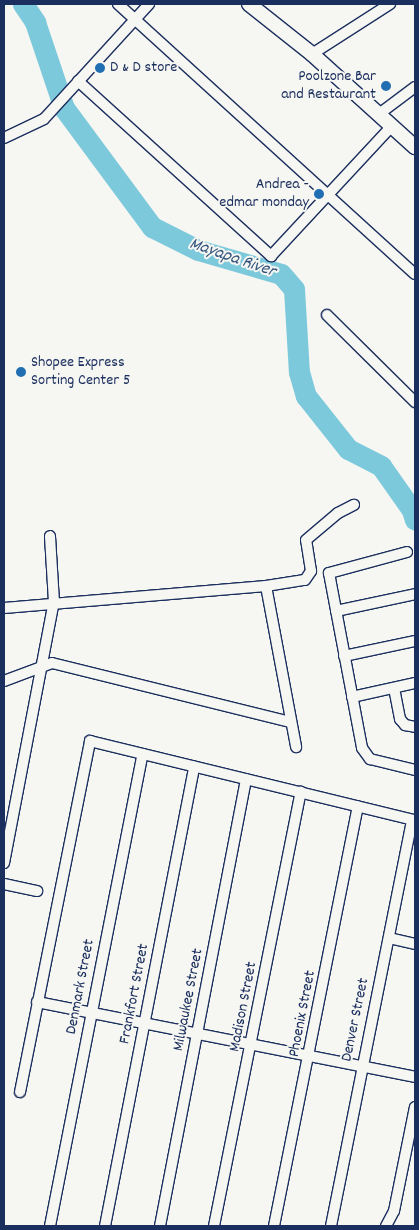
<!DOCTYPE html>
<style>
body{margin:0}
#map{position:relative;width:419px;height:1230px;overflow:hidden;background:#f6f6f2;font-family:Dekko,sans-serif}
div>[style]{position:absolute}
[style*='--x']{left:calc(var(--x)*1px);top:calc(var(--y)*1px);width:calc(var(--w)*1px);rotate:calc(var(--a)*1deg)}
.river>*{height:21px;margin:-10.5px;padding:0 10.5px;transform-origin:10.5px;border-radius:10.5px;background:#7dc9dc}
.roads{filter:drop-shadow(1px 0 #1b2f5e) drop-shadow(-1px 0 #1b2f5e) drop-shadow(0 1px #1b2f5e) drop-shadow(0 -1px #1b2f5e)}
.street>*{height:10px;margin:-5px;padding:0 5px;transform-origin:5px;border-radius:5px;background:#f6f6f2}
.secondary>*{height:14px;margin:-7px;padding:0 7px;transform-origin:7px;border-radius:7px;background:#f6f6f2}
.dots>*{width:14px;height:14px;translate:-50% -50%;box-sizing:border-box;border:2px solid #f6f6f2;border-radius:50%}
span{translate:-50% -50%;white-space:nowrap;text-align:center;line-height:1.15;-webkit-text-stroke:4px #f6f6f2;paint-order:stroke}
.poi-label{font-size:16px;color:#1b2f5e}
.left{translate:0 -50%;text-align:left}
.right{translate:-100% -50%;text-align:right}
.street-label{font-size:16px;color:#1b2f5e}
.water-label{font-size:18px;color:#34567e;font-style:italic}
.frame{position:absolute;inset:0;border:5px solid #1b2f5e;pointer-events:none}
</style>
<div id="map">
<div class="river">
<div style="--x:23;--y:4;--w:22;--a:56"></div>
<div style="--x:35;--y:22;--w:91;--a:71.4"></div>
<div style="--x:64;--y:108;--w:148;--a:53.5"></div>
<div style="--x:152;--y:227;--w:51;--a:26.6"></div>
<div style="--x:198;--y:250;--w:86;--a:16.1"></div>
<div style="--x:281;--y:274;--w:20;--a:49"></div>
<div style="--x:294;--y:289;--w:83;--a:86.6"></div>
<div style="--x:299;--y:372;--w:25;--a:74"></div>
<div style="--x:306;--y:396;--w:68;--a:51.6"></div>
<div style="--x:348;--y:449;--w:37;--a:27"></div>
<div style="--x:381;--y:466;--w:54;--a:54.8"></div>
<div style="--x:412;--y:510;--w:10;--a:73"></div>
</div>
<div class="roads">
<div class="street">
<div style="--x:118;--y:4;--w:401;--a:42.3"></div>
<div style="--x:312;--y:54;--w:93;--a:-32.7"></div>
<div style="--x:78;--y:81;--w:261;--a:42.2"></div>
<div style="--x:271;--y:256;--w:178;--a:-47.1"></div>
<div style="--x:379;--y:114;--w:45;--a:-36.9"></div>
<div style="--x:4;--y:138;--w:44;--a:-25.4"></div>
<div style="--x:44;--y:119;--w:156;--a:-47.6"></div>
<div style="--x:327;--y:315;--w:124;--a:44.7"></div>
<div style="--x:407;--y:552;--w:81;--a:164.9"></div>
<div style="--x:329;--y:573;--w:178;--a:79.3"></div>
<div style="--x:362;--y:748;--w:14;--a:54"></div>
<div style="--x:370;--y:759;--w:46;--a:13.7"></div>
<div style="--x:266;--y:586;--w:164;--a:79.4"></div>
<div style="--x:4;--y:608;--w:263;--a:-4.8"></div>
<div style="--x:266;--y:586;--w:39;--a:-9"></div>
<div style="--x:305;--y:580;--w:11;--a:-56"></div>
<div style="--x:311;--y:571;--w:31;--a:-99"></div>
<div style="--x:306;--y:540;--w:42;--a:-40.2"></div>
<div style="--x:338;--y:513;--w:18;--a:-27"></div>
<div style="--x:336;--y:611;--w:81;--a:-12.1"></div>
<div style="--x:344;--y:656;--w:73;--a:-11.9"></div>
<div style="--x:4;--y:681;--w:51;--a:-20.6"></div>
<div style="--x:52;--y:663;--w:246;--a:13.9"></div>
<div style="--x:394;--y:688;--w:32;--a:79"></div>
<div style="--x:400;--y:719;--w:8;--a:50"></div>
<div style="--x:405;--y:725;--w:10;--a:11"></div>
<div style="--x:352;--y:697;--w:65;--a:-12.5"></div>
<div style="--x:4;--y:863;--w:266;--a:-79.2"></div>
<div style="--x:54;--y:602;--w:66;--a:-93.5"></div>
<div style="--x:4;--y:884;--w:34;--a:12"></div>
<div style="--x:389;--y:938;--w:27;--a:13"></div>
<div style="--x:37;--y:1002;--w:385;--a:11.2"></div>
<div style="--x:20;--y:1092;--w:358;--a:-78.7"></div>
<div style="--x:90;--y:741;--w:334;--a:13.7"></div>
<div style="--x:50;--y:1226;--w:481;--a:-78.9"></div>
<div style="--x:105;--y:1226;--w:468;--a:-79"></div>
<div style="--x:160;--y:1226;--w:455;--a:-79.1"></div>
<div style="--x:214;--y:1226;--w:443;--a:-78.7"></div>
<div style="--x:274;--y:1226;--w:428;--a:-78.7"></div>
<div style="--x:331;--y:1226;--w:414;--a:-78.7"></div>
<div style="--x:386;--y:1226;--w:17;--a:-62"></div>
<div style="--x:394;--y:1211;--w:106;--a:-78.6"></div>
</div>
<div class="secondary">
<div style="--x:249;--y:4;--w:80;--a:38.4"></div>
<div style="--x:312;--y:54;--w:139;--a:42.1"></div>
</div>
</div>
<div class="dots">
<div style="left:100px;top:68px;background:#1f6fb2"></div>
<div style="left:386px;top:86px;background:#1f6fb2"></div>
<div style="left:319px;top:194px;background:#1f6fb2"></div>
<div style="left:21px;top:372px;background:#1f6fb2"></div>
</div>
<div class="poi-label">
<span class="left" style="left:110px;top:68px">D &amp; D store</span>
<span class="right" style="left:376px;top:86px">Poolzone Bar<br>and Restaurant</span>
<span class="right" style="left:309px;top:194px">Andrea -<br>edmar monday</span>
<span class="left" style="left:31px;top:372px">Shopee Express<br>Sorting Center 5</span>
</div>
<div class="street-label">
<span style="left:81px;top:987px;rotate:-79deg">Denmark Street</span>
<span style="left:135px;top:994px;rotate:-79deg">Frankfort Street</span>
<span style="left:189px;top:1000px;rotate:-79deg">Milwaukee Street</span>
<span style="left:244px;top:1007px;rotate:-79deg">Madison Street</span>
<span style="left:303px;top:1014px;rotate:-79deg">Phoenix Street</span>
<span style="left:356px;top:1020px;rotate:-78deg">Denver Street</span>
</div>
<div class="water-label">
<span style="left:232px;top:259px;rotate:19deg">Mayapa River</span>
</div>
<div class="frame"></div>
</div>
